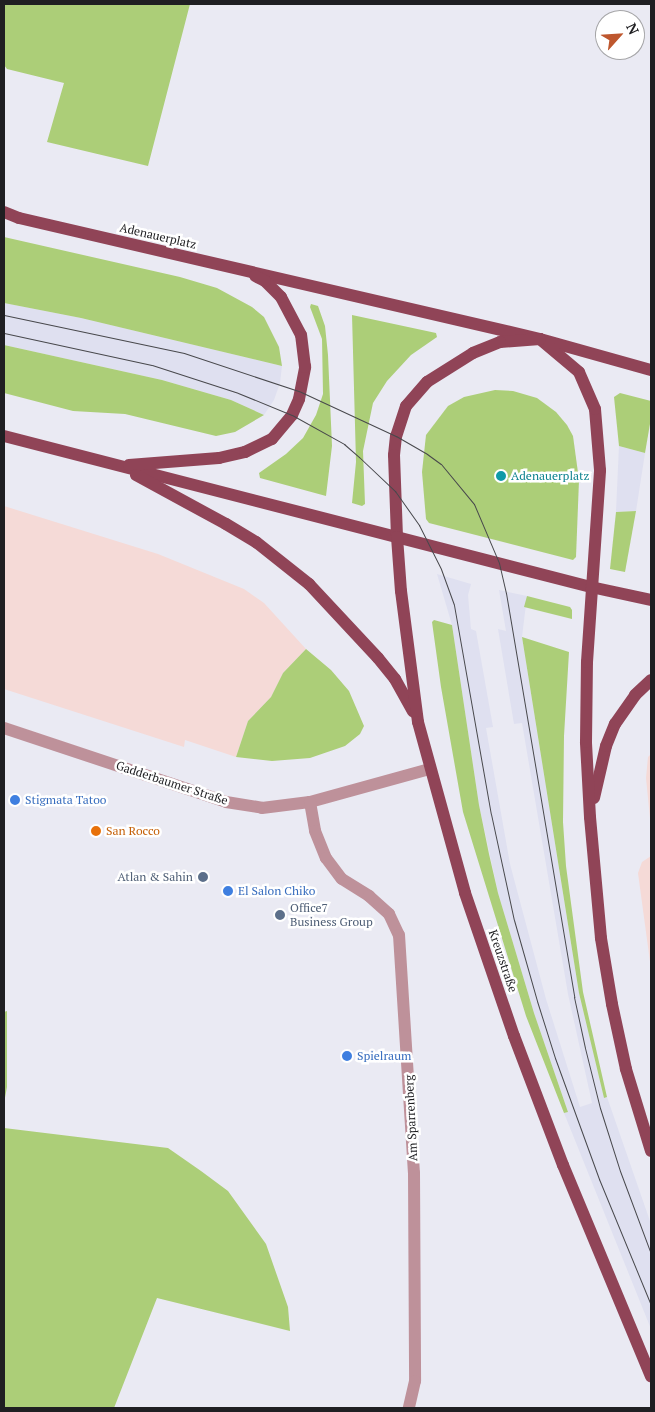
<!DOCTYPE html>
<meta charset="utf-8">
<style>
body{margin:0}
#map{position:relative;width:655px;height:1412px;overflow:hidden;background:#eaeaf3;font-family:"PT Serif",serif}
div>[style]{position:absolute}
[style*='--x']{left:calc(var(--x)*1px);top:calc(var(--y)*1px);width:calc(var(--w)*1px);rotate:calc(var(--a)*1deg)}
.commercial>*{inset:0;background:#f5dad7}
.built>*{inset:0;background:#dfe0f0}
.green>*{inset:0;background:#acce78}
.minor>*{height:12px;margin:-6px;padding:0 6px;transform-origin:6px;border-radius:6px;background:#be919a}
.major>*{height:12px;margin:-6px;padding:0 6px;transform-origin:6px;border-radius:6px;background:#904457}
.tram>*{height:1px;margin:-0.5px;padding:0 0.5px;transform-origin:0.5px;border-radius:0.5px;background:#48484c}
.dots>*{width:14px;height:14px;translate:-50% -50%;box-sizing:border-box;border:2px solid #fff;border-radius:50%}
span{translate:-50% -50%;white-space:nowrap;text-align:center;line-height:1.15;-webkit-text-stroke:5px #fff;paint-order:stroke}
.street-label{font-size:12px;color:#1f1f22}
.culture-label{font-size:12px;color:#0d838f}
.left{translate:0 -50%;text-align:left}
.shop-label{font-size:12px;color:#366cbe}
.food-label{font-size:12px;color:#c56008}
.service-label{font-size:12px;color:#4e5e75}
.right{translate:-100% -50%;text-align:right}
.frame{position:absolute;inset:0;border:5px solid #1f1f22;pointer-events:none}
.north{position:absolute;left:595px;top:10px;width:50px;height:50px;box-sizing:border-box;background:#fff;border:1px solid #a5a5a7;border-radius:50%;rotate:64deg;font-size:14px;font-weight:700;line-height:20px;text-align:center;color:#1f1f22}
.north::after{content:'';display:block;margin:auto;width:18px;height:22px;background:#be572e;clip-path:polygon(50% 0,100% 100%,50% 72%,0 100%)}
</style>
<div id="map">
<div class="commercial">
<div style="clip-path:polygon(4px 506px,158px 554px,244px 589px,264px 603px,306px 649px,283px 673px,271px 697px,248px 721px,236px 757px,185px 740px,184px 747px,4px 689px)"></div>
<div style="clip-path:polygon(651px 754px,651px 828px,646px 778px,648px 757px)"></div>
<div style="clip-path:polygon(651px 856px,651px 969px,638px 873px,642px 862px)"></div>
</div>
<div class="built">
<div style="clip-path:polygon(4px 303px,81px 318px,282px 366px,280px 383px,274px 400px,264px 415px,231px 400px,162px 380px,4px 345px)"></div>
<div style="clip-path:polygon(619px 446px,645px 453px,636px 511px,616px 512px)"></div>
<div style="clip-path:polygon(437px 574px,471px 584px,468px 595px,471px 629px,476px 631px,493px 727px,486px 728px,510px 864px,546px 999px,580px 1107px,592px 1103px,568px 994px,522px 723px,514px 724px,498px 629px,506px 631px,499px 590px,527px 596px,522px 637px,579px 993px,604px 1098px,607px 1097px,651px 1224px,651px 1329px,564px 1113px,568px 1112px,534px 1013px,498px 893px,479px 805px,452px 625px)"></div>
</div>
<div class="green">
<div style="clip-path:polygon(4px 4px,190px 4px,148px 166px,47px 142px,64px 83px,7px 69px,4px 65px)"></div>
<div style="clip-path:polygon(4px 237px,180px 277px,217px 288px,252px 307px,264px 317px,279px 347px,282px 366px,81px 318px,4px 303px)"></div>
<div style="clip-path:polygon(311px 304px,318px 306px,325px 326px,328px 355px,332px 446px,326px 496px,260px 478px,259px 473px,286px 454px,303px 438px,316px 415px,323px 394px,322px 339px,310px 307px)"></div>
<div style="clip-path:polygon(352px 315px,436px 333px,437px 337px,411px 355px,387px 381px,373px 403px,363px 451px,365px 504px,362px 506px,352px 503px,356px 462px)"></div>
<div style="clip-path:polygon(4px 345px,162px 380px,231px 400px,264px 415px,235px 432px,216px 436px,125px 414px,73px 411px,4px 393px)"></div>
<div style="clip-path:polygon(495px 390px,513px 391px,537px 398px,556px 412px,567px 425px,573px 436px,579px 480px,576px 557px,573px 560px,429px 523px,426px 519px,422px 472px,426px 435px,448px 406px,464px 397px)"></div>
<div style="clip-path:polygon(620px 393px,651px 401px,651px 418px,645px 453px,619px 446px,614px 397px)"></div>
<div style="clip-path:polygon(636px 511px,625px 572px,610px 569px,616px 512px)"></div>
<div style="clip-path:polygon(527px 596px,570px 607px,572px 610px,572px 619px,524px 607px)"></div>
<div style="clip-path:polygon(434px 620px,452px 625px,479px 805px,489px 854px,498px 893px,534px 1013px,568px 1112px,564px 1113px,526px 1016px,463px 812px,441px 687px,432px 622px)"></div>
<div style="clip-path:polygon(522px 637px,569px 652px,564px 736px,563px 822px,566px 866px,583px 992px,607px 1097px,604px 1098px,579px 993px)"></div>
<div style="clip-path:polygon(306px 649px,331px 670px,349px 691px,364px 726px,360px 734px,345px 746px,310px 758px,272px 761px,236px 757px,248px 721px,271px 697px,283px 673px)"></div>
<div style="clip-path:polygon(7px 1011px,7px 1087px,4px 1103px,4px 1012px)"></div>
<div style="clip-path:polygon(4px 1128px,168px 1148px,201px 1171px,228px 1191px,266px 1244px,288px 1307px,290px 1331px,157px 1298px,114px 1408px,4px 1408px)"></div>
</div>
<div class="minor">
<div style="--x:4;--y:728;--w:234;--a:18.4"></div>
<div style="--x:226;--y:802;--w:36;--a:9"></div>
<div style="--x:262;--y:808;--w:48;--a:-7.1"></div>
<div style="--x:310;--y:802;--w:124;--a:-15.4"></div>
<div style="--x:310;--y:802;--w:29;--a:80"></div>
<div style="--x:315;--y:831;--w:29;--a:68"></div>
<div style="--x:326;--y:858;--w:26;--a:53"></div>
<div style="--x:342;--y:879;--w:32;--a:32"></div>
<div style="--x:369;--y:896;--w:27;--a:42"></div>
<div style="--x:389;--y:914;--w:23;--a:65"></div>
<div style="--x:399;--y:935;--w:238;--a:86.4"></div>
<div style="--x:414;--y:1173;--w:208;--a:89.7"></div>
<div style="--x:415;--y:1381;--w:28;--a:103"></div>
</div>
<div class="major">
<div style="--x:4;--y:212;--w:16;--a:22"></div>
<div style="--x:19;--y:218;--w:535;--a:13.07"></div>
<div style="--x:540;--y:339;--w:115;--a:15.6"></div>
<div style="--x:4;--y:436;--w:606;--a:14.43"></div>
<div style="--x:591;--y:587;--w:61;--a:12.2"></div>
<div style="--x:129;--y:465;--w:90;--a:-4.4"></div>
<div style="--x:219;--y:458;--w:27;--a:-13"></div>
<div style="--x:245;--y:452;--w:30;--a:-26"></div>
<div style="--x:272;--y:439;--w:31;--a:-50"></div>
<div style="--x:292;--y:415;--w:17;--a:-66"></div>
<div style="--x:299;--y:399;--w:33;--a:-79"></div>
<div style="--x:305;--y:367;--w:32;--a:-97"></div>
<div style="--x:301;--y:335;--w:43;--a:-117.8"></div>
<div style="--x:281;--y:297;--w:23;--a:-135"></div>
<div style="--x:265;--y:281;--w:11;--a:-153"></div>
<div style="--x:136;--y:475;--w:102;--a:28.6"></div>
<div style="--x:226;--y:524;--w:35;--a:31"></div>
<div style="--x:256;--y:542;--w:68;--a:38.4"></div>
<div style="--x:309;--y:584;--w:101;--a:47"></div>
<div style="--x:378;--y:658;--w:27;--a:51"></div>
<div style="--x:395;--y:679;--w:37;--a:61"></div>
<div style="--x:594;--y:798;--w:53;--a:-77"></div>
<div style="--x:606;--y:746;--w:24;--a:-68"></div>
<div style="--x:615;--y:724;--w:35;--a:-55"></div>
<div style="--x:635;--y:695;--w:22;--a:-43"></div>
<div style="--x:651;--y:1151;--w:86;--a:-107"></div>
<div style="--x:626;--y:1069;--w:66;--a:-102.2"></div>
<div style="--x:612;--y:1004;--w:67;--a:-99.5"></div>
<div style="--x:601;--y:938;--w:121;--a:-95.2"></div>
<div style="--x:590;--y:817;--w:75;--a:-93.1"></div>
<div style="--x:586;--y:742;--w:80;--a:-89.3"></div>
<div style="--x:587;--y:662;--w:192;--a:-86.1"></div>
<div style="--x:600;--y:470;--w:61;--a:-94.7"></div>
<div style="--x:595;--y:409;--w:40;--a:-113.4"></div>
<div style="--x:579;--y:372;--w:51;--a:-139.8"></div>
<div style="--x:540;--y:339;--w:40;--a:175.7"></div>
<div style="--x:500;--y:342;--w:29;--a:158"></div>
<div style="--x:473;--y:353;--w:54;--a:147.8"></div>
<div style="--x:427;--y:382;--w:32;--a:131"></div>
<div style="--x:406;--y:406;--w:32;--a:108"></div>
<div style="--x:396;--y:436;--w:19;--a:96"></div>
<div style="--x:394;--y:455;--w:82;--a:87.9"></div>
<div style="--x:397;--y:537;--w:54;--a:85.8"></div>
<div style="--x:401;--y:591;--w:132;--a:82.6"></div>
<div style="--x:418;--y:722;--w:177;--a:74.6"></div>
<div style="--x:465;--y:893;--w:151;--a:71.1"></div>
<div style="--x:514;--y:1036;--w:138;--a:69.2"></div>
<div style="--x:563;--y:1165;--w:229;--a:67.4"></div>
</div>
<div class="tram">
<div style="--x:4;--y:315;--w:184;--a:11.9"></div>
<div style="--x:184;--y:353;--w:123;--a:18.4"></div>
<div style="--x:301;--y:392;--w:105;--a:24.9"></div>
<div style="--x:396;--y:436;--w:36;--a:30"></div>
<div style="--x:427;--y:454;--w:17;--a:36"></div>
<div style="--x:441;--y:464;--w:52;--a:50.5"></div>
<div style="--x:474;--y:504;--w:64;--a:67"></div>
<div style="--x:499;--y:563;--w:31;--a:77"></div>
<div style="--x:506;--y:593;--w:410;--a:80.4"></div>
<div style="--x:574;--y:997;--w:52;--a:77.8"></div>
<div style="--x:585;--y:1048;--w:62;--a:76"></div>
<div style="--x:600;--y:1108;--w:66;--a:72.4"></div>
<div style="--x:620;--y:1171;--w:89;--a:69.5"></div>
<div style="--x:4;--y:333;--w:151;--a:12.2"></div>
<div style="--x:152;--y:365;--w:90;--a:18"></div>
<div style="--x:238;--y:393;--w:58;--a:22.2"></div>
<div style="--x:292;--y:415;--w:60;--a:29.1"></div>
<div style="--x:344;--y:444;--w:20;--a:41"></div>
<div style="--x:359;--y:457;--w:50;--a:43.4"></div>
<div style="--x:395;--y:491;--w:42;--a:54.8"></div>
<div style="--x:419;--y:525;--w:49;--a:63.4"></div>
<div style="--x:441;--y:569;--w:38;--a:70"></div>
<div style="--x:454;--y:605;--w:212;--a:80"></div>
<div style="--x:491;--y:814;--w:108;--a:77.8"></div>
<div style="--x:514;--y:920;--w:84;--a:74.1"></div>
<div style="--x:537;--y:1001;--w:60;--a:72.5"></div>
<div style="--x:555;--y:1058;--w:129;--a:70"></div>
<div style="--x:599;--y:1179;--w:136;--a:67.6"></div>
</div>
<div class="dots">
<div style="left:501px;top:476px;background:#0f9aa8"></div>
<div style="left:15px;top:800px;background:#3f7fe0"></div>
<div style="left:96px;top:831px;background:#e8710a"></div>
<div style="left:203px;top:877px;background:#5c6f8a"></div>
<div style="left:228px;top:891px;background:#3f7fe0"></div>
<div style="left:280px;top:915px;background:#5c6f8a"></div>
<div style="left:347px;top:1056px;background:#3f7fe0"></div>
</div>
<div class="street-label">
<span style="left:158px;top:236px;rotate:13deg">Adenauerplatz</span>
<span style="left:172px;top:783px;rotate:18deg">Gadderbaumer Straße</span>
<span style="left:503px;top:961px;rotate:71deg">Kreuzstraße</span>
<span style="left:411px;top:1118px;rotate:-93deg">Am Sparrenberg</span>
</div>
<div class="culture-label">
<span class="left" style="left:511px;top:476px">Adenauerplatz</span>
</div>
<div class="shop-label">
<span class="left" style="left:25px;top:800px">Stigmata Tatoo</span>
<span class="left" style="left:238px;top:891px">El Salon Chiko</span>
<span class="left" style="left:357px;top:1056px">Spielraum</span>
</div>
<div class="food-label">
<span class="left" style="left:106px;top:831px">San Rocco</span>
</div>
<div class="service-label">
<span class="right" style="left:193px;top:877px">Atlan &amp; Sahin</span>
<span class="left" style="left:290px;top:915px">Office7<br>Business Group</span>
</div>
<div class="frame"></div>
<div class="north">N</div>
</div>
